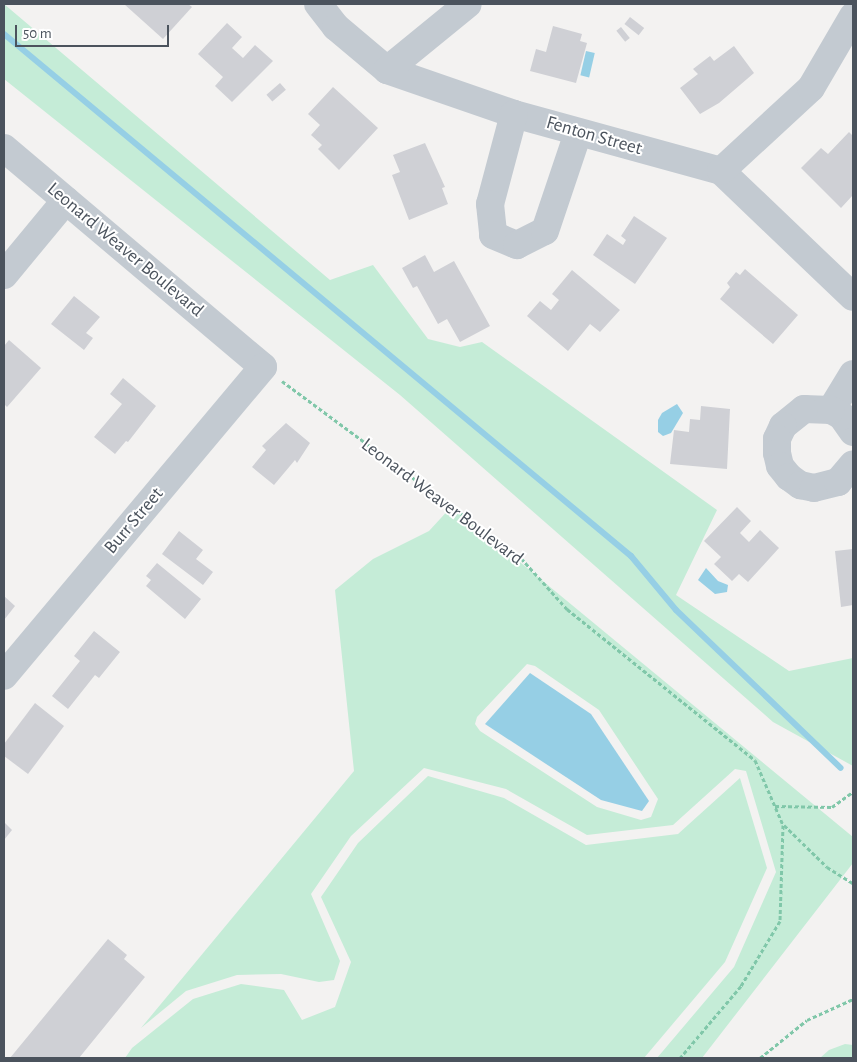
<!DOCTYPE html>
<style>
body{margin:0}
#map{position:relative;width:857px;height:1062px;overflow:hidden;background:#f3f2f1;font-family:"Alegreya Sans",sans-serif}
div>[style]{position:absolute}
[style*='--x']{left:calc(var(--x)*1px);top:calc(var(--y)*1px);width:calc(var(--w)*1px);rotate:calc(var(--a)*1deg)}
.green>*{inset:0;background:#c5ecd7}
.water>*{inset:0;background:#96cfe5;transform-origin:0 0}
.stream>*{height:6px;margin:-3px;padding:0 3px;transform-origin:3px;border-radius:3px;background:#96cfe5}
.building>*{inset:0;background:#cfd0d5;transform-origin:0 0}
.path>*{height:3px;margin-top:-1.5px;transform-origin:0;background:repeating-linear-gradient(90deg,#80c7a9 0 4px,transparent 0 6.5px)}
.minor>*{height:28px;margin:-14px;padding:0 14px;transform-origin:14px;border-radius:14px;background:#c3cad1}
span{translate:-50% -50%;white-space:nowrap;text-align:center;line-height:1.15;-webkit-text-stroke:4px #fff;paint-order:stroke}
.street-label{font-size:19px;color:#4b535d}
.frame{position:absolute;inset:0;border:5px solid #4b535d;pointer-events:none}
.scale{position:absolute;left:15px;top:25px;width:154px;height:22px;box-sizing:border-box;border:2px solid #4b535d;border-top:0;padding-left:6px;font-size:15px;line-height:18px;white-space:nowrap;color:#4b535d;-webkit-text-stroke:4px #fff;paint-order:stroke}
</style>
<div id="map">
<div class="green">
<div style="clip-path:polygon(4px 4px,330px 280px,373px 265px,428px 339px,460px 347px,482px 342px,717px 510px,676px 595px,789px 671px,853px 658px,853px 766px,773px 722px,400px 395px,4px 79px)"></div>
<div style="clip-path:polygon(evenodd,452px 506px,853px 837px,853px 863px,702px 1058px,657px 1058px,734px 967px,776px 872px,746px 771px,735px 769px,673px 825px,587px 835px,506px 789px,424px 768px,351px 836px,311px 894px,340px 961px,334px 980px,319px 982px,281px 974px,237px 975px,186px 991px,141px 1028px,354px 771px,335px 590px,373px 559px,429px 531px,452px 506px,527px 664px,535px 666px,599px 710px,658px 799px,651px 817px,641px 820px,597px 807px,480px 731px,475px 724px,477px 717px,527px 664px)"></div>
<div style="clip-path:polygon(428px 776px,504px 798px,586px 845px,678px 834px,740px 778px,767px 868px,725px 962px,644px 1058px,125px 1058px,132px 1048px,193px 999px,241px 984px,284px 990px,302px 1020px,335px 1007px,351px 962px,321px 897px,358px 843px)"></div>
<div style="clip-path:polygon(845px 1044px,853px 1045px,853px 1058px,820px 1058px,829px 1050px)"></div>
</div>
<div class="water">
<div style="left:586px;top:51px;width:9px;height:25px;rotate:13deg"></div>
<div style="clip-path:polygon(677px 404px,683px 413px,671px 433px,663px 436px,658px 432px,658px 420px,662px 413px)"></div>
<div style="clip-path:polygon(706px 568px,718px 581px,728px 585px,727px 592px,715px 594px,698px 580px)"></div>
<div style="clip-path:polygon(530px 673px,591px 714px,649px 801px,642px 811px,601px 800px,485px 724px)"></div>
</div>
<div class="stream">
<div style="--x:4;--y:34;--w:816;--a:39.78"></div>
<div style="--x:631;--y:556;--w:70;--a:50.2"></div>
<div style="--x:676;--y:610;--w:228;--a:43.8"></div>
</div>
<div class="building">
<div style="clip-path:polygon(124px 4px,188px 4px,192px 7px,163px 39px)"></div>
<div style="left:630px;top:17px;width:18px;height:9px;rotate:38deg"></div>
<div style="clip-path:polygon(227px 23px,242px 37px,232px 48px,243px 58px,255px 45px,273px 61px,232px 102px,215px 86px,223px 77px,198px 54px)"></div>
<div style="clip-path:polygon(553px 26px,582px 34px,580px 41px,587px 43px,576px 83px,530px 71px,536px 49px,546px 52px)"></div>
<div style="left:621px;top:27px;width:14px;height:6px;rotate:51deg"></div>
<div style="clip-path:polygon(734px 46px,754px 73px,719px 103px,700px 114px,680px 88px,698px 74px,693px 69px,710px 56px,714px 61px)"></div>
<div style="left:280px;top:83px;width:9px;height:18px;rotate:49deg"></div>
<div style="clip-path:polygon(333px 87px,378px 128px,339px 170px,318px 149px,322px 145px,311px 135px,320px 125px,308px 114px)"></div>
<div style="clip-path:polygon(849px 132px,853px 136px,853px 195px,841px 208px,801px 168px,821px 148px,828px 154px)"></div>
<div style="clip-path:polygon(425px 143px,445px 187px,442px 188px,448px 204px,409px 220px,392px 175px,400px 172px,393px 155px)"></div>
<div style="clip-path:polygon(634px 216px,667px 238px,635px 284px,593px 255px,607px 234px,623px 245px,626px 240px,621px 236px)"></div>
<div style="clip-path:polygon(425px 255px,434px 272px,454px 261px,490px 326px,460px 342px,447px 319px,438px 324px,417px 286px,413px 288px,402px 268px)"></div>
<div style="clip-path:polygon(745px 269px,798px 315px,773px 344px,720px 299px,730px 287px,727px 283px,736px 272px,740px 275px)"></div>
<div style="clip-path:polygon(572px 270px,620px 310px,600px 332px,590px 324px,568px 351px,527px 316px,540px 301px,551px 310px,559px 300px,552px 294px)"></div>
<div style="clip-path:polygon(74px 296px,100px 317px,86px 333px,93px 338px,84px 350px,51px 324px)"></div>
<div style="clip-path:polygon(9px 340px,41px 368px,7px 407px,4px 404px,4px 346px)"></div>
<div style="clip-path:polygon(123px 378px,156px 406px,128px 442px,126px 441px,115px 454px,94px 437px,122px 404px,110px 394px)"></div>
<div style="clip-path:polygon(701px 406px,730px 409px,727px 469px,670px 464px,674px 430px,689px 432px,690px 419px,700px 420px)"></div>
<div style="clip-path:polygon(286px 423px,310px 443px,297px 463px,295px 460px,274px 485px,252px 467px,266px 450px,262px 446px)"></div>
<div style="clip-path:polygon(737px 507px,751px 521px,740px 533px,749px 542px,760px 530px,779px 548px,748px 582px,739px 574px,732px 581px,714px 564px,721px 557px,704px 541px)"></div>
<div style="clip-path:polygon(179px 531px,203px 550px,196px 559px,213px 572px,203px 585px,162px 554px)"></div>
<div style="clip-path:polygon(853px 549px,853px 605px,841px 607px,835px 551px)"></div>
<div style="clip-path:polygon(157px 563px,201px 599px,185px 619px,146px 586px,151px 580px,146px 576px)"></div>
<div style="clip-path:polygon(4px 596px,15px 606px,4px 620px)"></div>
<div style="clip-path:polygon(94px 631px,120px 652px,99px 678px,95px 675px,68px 709px,52px 696px,80px 661px,74px 656px)"></div>
<div style="clip-path:polygon(35px 703px,64px 726px,28px 774px,4px 756px,4px 744px)"></div>
<div style="clip-path:polygon(4px 822px,12px 830px,4px 840px)"></div>
<div style="clip-path:polygon(108px 939px,127px 955px,124px 959px,145px 977px,79px 1058px,10px 1058px)"></div>
</div>
<div class="path">
<div style="--x:282;--y:381;--w:297;--a:36.5"></div>
<div style="--x:521;--y:558;--w:69;--a:48"></div>
<div style="--x:567;--y:609;--w:241;--a:38.8"></div>
<div style="--x:755;--y:760;--w:71;--a:66.7"></div>
<div style="--x:783;--y:825;--w:96;--a:91.8"></div>
<div style="--x:780;--y:921;--w:76;--a:121"></div>
<div style="--x:741;--y:986;--w:94;--a:130.3"></div>
<div style="--x:775;--y:806;--w:57;--a:1"></div>
<div style="--x:832;--y:807;--w:26;--a:-36"></div>
<div style="--x:784;--y:825;--w:60;--a:44.3"></div>
<div style="--x:827;--y:867;--w:31;--a:32"></div>
<div style="--x:760;--y:1058;--w:60;--a:-39"></div>
<div style="--x:807;--y:1020;--w:51;--a:-24.5"></div>
</div>
<div class="minor">
<div style="--x:318;--y:4;--w:29;--a:52"></div>
<div style="--x:336;--y:27;--w:67;--a:40.1"></div>
<div style="--x:387;--y:70;--w:134;--a:19.1"></div>
<div style="--x:514;--y:114;--w:215;--a:15.4"></div>
<div style="--x:721;--y:171;--w:182;--a:43.7"></div>
<div style="--x:387;--y:70;--w:104;--a:-39.2"></div>
<div style="--x:514;--y:114;--w:93;--a:104.9"></div>
<div style="--x:490;--y:204;--w:31;--a:84"></div>
<div style="--x:493;--y:235;--w:26;--a:23"></div>
<div style="--x:517;--y:245;--w:31;--a:-27"></div>
<div style="--x:545;--y:231;--w:103;--a:-71.4"></div>
<div style="--x:4;--y:148;--w:339;--a:40.2"></div>
<div style="--x:263;--y:367;--w:403;--a:130"></div>
<div style="--x:721;--y:171;--w:122;--a:-42.7"></div>
<div style="--x:811;--y:88;--w:83;--a:-59.7"></div>
<div style="--x:4;--y:275;--w:97;--a:-50.4"></div>
<div style="--x:831;--y:410;--w:42;--a:-58.6"></div>
<div style="--x:853;--y:432;--w:19;--a:-125"></div>
<div style="--x:842;--y:416;--w:13;--a:-151"></div>
<div style="--x:831;--y:410;--w:27;--a:-178"></div>
<div style="--x:804;--y:409;--w:27;--a:141"></div>
<div style="--x:783;--y:426;--w:14;--a:115"></div>
<div style="--x:777;--y:439;--w:14;--a:90"></div>
<div style="--x:777;--y:453;--w:13;--a:77"></div>
<div style="--x:780;--y:466;--w:14;--a:51"></div>
<div style="--x:789;--y:477;--w:14;--a:36"></div>
<div style="--x:800;--y:485;--w:14;--a:12"></div>
<div style="--x:814;--y:488;--w:25;--a:-14"></div>
<div style="--x:838;--y:482;--w:23;--a:-50"></div>
</div>
<div class="street-label">
<span style="left:594px;top:136px;rotate:16deg">Fenton Street</span>
<span style="left:125px;top:250px;rotate:40deg">Leonard Weaver Boulevard</span>
<span style="left:442px;top:502px;rotate:37deg">Leonard Weaver Boulevard</span>
<span style="left:134px;top:521px;rotate:-50deg">Burr Street</span>
</div>
<div class="frame"></div>
<div class="scale">50 m</div>
</div>
